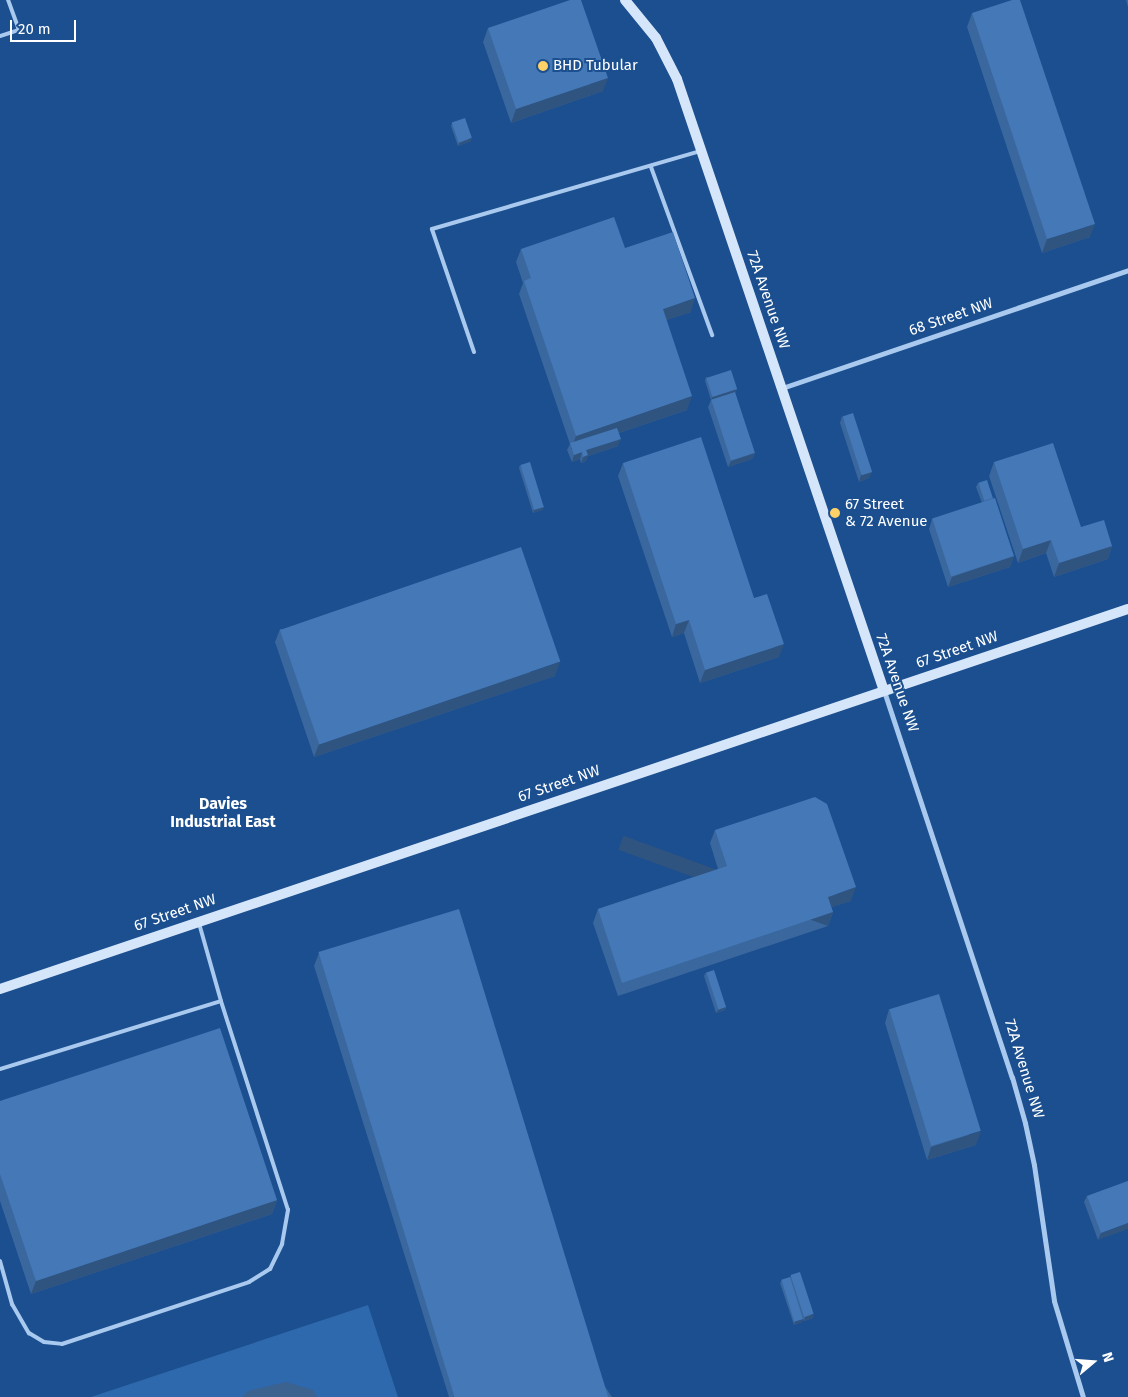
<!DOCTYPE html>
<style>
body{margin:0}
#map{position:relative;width:1128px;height:1397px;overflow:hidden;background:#1b4f8f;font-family:"Fira Sans",sans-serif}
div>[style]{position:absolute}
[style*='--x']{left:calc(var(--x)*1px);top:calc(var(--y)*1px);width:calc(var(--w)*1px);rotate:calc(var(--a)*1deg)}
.green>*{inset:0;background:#2e69ad}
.water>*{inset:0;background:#3c6290}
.lane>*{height:4px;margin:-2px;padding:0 2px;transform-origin:2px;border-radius:2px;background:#a9c9ee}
.street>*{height:5px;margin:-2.5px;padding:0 2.5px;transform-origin:2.5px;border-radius:2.5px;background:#a9c9ee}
.secondary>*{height:10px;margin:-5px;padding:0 5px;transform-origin:5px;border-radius:5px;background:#d6e6fa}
.wall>*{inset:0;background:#3a679d}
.shaded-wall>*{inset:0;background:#305480;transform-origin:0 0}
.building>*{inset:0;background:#4478b7;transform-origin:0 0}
.dots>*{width:14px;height:14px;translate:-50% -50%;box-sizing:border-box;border:2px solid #1b4f8f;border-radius:50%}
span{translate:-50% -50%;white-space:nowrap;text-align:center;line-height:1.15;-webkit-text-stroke:4px #1b4f8f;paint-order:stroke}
.poi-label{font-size:15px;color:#fff}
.left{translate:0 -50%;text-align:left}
.street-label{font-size:15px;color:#fff}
.neighbourhood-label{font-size:16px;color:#fff;font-weight:700}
.north{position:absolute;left:1068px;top:1337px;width:50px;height:50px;-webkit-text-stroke:4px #1b4f8f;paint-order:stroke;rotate:72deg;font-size:14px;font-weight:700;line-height:20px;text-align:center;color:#fff}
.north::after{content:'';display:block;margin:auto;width:18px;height:22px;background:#fff;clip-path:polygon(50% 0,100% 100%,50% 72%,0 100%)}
.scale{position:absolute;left:10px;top:20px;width:66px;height:22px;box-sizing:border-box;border:2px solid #fff;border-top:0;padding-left:6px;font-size:15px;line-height:18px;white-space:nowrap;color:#fff;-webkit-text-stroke:4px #1b4f8f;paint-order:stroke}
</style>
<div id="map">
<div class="green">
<div style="clip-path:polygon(368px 1305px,398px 1397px,91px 1397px)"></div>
</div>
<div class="water">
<div style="clip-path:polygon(286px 1382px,313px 1390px,317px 1397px,242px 1397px,248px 1391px)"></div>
</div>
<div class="lane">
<div style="--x:0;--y:36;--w:20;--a:-18"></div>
<div style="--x:19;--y:30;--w:32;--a:-110"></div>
<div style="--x:651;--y:167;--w:179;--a:70"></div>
<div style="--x:474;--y:352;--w:130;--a:-108.9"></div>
<div style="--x:432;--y:229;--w:280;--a:-16.2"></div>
<div style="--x:0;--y:1069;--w:231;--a:-17.1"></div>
<div style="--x:0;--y:1261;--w:45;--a:74.4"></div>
<div style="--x:12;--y:1304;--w:34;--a:60"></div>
<div style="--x:29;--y:1333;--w:17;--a:31"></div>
<div style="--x:44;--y:1342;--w:18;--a:6"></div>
<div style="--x:62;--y:1344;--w:197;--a:-18.3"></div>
<div style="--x:249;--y:1282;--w:25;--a:-32"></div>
<div style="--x:270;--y:1269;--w:28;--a:-64"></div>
<div style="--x:282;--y:1244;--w:35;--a:-80"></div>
<div style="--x:288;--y:1210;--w:219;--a:-107.8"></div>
<div style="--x:221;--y:1001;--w:81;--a:-105.8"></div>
</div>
<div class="street">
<div style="--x:782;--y:388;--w:366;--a:-18.8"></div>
<div style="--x:884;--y:691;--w:407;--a:71.7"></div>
<div style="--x:1012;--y:1077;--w:48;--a:74.2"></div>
<div style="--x:1025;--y:1123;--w:43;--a:77.9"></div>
<div style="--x:1034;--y:1165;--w:137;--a:81.6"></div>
<div style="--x:1054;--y:1301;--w:100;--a:73.2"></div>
</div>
<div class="secondary">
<div style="--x:625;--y:0;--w:49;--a:50.8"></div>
<div style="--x:656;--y:38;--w:46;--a:62.9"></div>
<div style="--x:677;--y:79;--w:646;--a:71.31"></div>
<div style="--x:0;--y:989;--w:1190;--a:-18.62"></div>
</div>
<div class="wall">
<div style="clip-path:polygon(1126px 0,1128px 0,1128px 7px)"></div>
<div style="clip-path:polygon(972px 13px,1090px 237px,1042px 253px,967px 27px)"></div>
<div style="clip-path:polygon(488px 28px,603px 91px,511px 123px,483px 42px)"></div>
<div style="clip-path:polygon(452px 123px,471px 141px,458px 146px,451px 126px)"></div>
<div style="clip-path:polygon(625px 248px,691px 312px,666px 320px,687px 410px,619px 433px,618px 446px,588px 456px,585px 462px,581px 463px,580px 459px,572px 462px,567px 450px,570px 444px,519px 294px,523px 283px,516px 262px,521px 249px)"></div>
<div style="clip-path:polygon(706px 377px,737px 389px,735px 393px,755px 453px,752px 459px,728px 467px,708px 407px,711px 400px,705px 381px)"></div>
<div style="clip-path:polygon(842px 416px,869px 478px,859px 482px,840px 423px)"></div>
<div style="clip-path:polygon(994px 462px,1081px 527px,1112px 546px,1108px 559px,1054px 577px,1046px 553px,1018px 563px,989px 476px)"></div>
<div style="clip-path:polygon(623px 463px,754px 598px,779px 657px,700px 683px,684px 633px,672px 637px,618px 476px)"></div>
<div style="clip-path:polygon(520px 465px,544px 507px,542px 510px,533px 513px,519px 468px)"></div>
<div style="clip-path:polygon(978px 483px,993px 498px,1014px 556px,1010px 567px,948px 587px,929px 529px,932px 519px,982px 503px,976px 487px)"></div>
<div style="clip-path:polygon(280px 629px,555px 676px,314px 757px,275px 642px)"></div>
<div style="clip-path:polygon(715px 830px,851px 901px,831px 907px,833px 912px,828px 926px,618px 996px,593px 923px,598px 909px,718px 869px,710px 843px)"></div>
<div style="clip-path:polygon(319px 953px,612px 1397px,449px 1397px,314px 966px)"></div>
<div style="clip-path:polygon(706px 972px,726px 1007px,725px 1010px,716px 1013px,704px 976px)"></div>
<div style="clip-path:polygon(889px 1009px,976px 1145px,927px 1160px,885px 1023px)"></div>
<div style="clip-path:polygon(0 1101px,277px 1200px,272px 1214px,31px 1294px,0 1201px)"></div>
<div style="clip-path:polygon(1128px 1181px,1098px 1240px,1084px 1202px,1087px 1196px)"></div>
<div style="clip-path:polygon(791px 1276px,813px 1318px,804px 1321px,803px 1319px,802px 1322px,794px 1325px,780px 1283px,782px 1280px,790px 1278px)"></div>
</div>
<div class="shaded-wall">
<div style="clip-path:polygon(608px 78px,603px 91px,511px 123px,516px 109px)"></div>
<div style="clip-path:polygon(472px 138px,471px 141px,458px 146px,459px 143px)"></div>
<div style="clip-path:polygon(1095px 224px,1090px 237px,1042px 253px,1047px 239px)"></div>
<div style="clip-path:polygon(695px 298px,691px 312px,658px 323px,663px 309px)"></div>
<div style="clip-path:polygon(737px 389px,735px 393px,711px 400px,712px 397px)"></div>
<div style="clip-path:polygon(692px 396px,687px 410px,571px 449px,576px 436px)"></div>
<div style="clip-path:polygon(621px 439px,618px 446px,588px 456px,585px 462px,581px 463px,586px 450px)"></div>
<div style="clip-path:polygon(582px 452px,580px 459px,572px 462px,574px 455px)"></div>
<div style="clip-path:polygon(755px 453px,752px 459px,728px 467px,731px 461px)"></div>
<div style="clip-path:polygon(872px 472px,869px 478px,859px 482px,861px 475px)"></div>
<div style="clip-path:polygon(544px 507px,542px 510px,533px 513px,534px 510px)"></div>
<div style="clip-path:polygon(1051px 540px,1046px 553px,1018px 563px,1023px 549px)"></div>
<div style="clip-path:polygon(1112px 546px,1108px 559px,1054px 577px,1059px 563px)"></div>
<div style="clip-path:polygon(1014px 556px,1010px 567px,948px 587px,952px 577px)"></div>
<div style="clip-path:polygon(689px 620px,684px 633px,672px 637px,676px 624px)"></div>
<div style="clip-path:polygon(784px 644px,779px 657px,700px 683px,705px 670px)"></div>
<div style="clip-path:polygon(560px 662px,555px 676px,314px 757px,319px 744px)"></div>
<div style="clip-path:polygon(856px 887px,851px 901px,823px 910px,828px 897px)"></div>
<div style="left:833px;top:912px;width:15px;height:223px;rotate:110deg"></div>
<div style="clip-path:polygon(726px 1007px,725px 1010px,716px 1013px,718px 1010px)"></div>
<div style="clip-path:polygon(981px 1131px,976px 1145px,927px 1160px,931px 1147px)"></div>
<div style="clip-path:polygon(277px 1200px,272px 1214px,31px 1294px,36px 1281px)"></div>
<div style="clip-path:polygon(1128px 1223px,1128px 1229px,1098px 1240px,1101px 1233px)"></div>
<div style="clip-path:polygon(814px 1314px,813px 1318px,804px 1321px,805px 1317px)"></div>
<div style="clip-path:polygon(803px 1319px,802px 1322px,794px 1325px,795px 1321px)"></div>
</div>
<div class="building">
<div style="clip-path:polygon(570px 0,581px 0,608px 78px,516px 109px,488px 28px)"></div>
<div style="clip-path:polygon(1012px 0,1020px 0,1095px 224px,1047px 239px,972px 13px)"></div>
<div style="left:465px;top:118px;width:21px;height:14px;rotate:71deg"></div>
<div style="clip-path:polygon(614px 217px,625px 248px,673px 232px,695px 298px,663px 309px,692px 396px,576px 436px,524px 281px,531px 278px,521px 249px)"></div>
<div style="left:731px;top:370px;width:20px;height:26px;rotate:72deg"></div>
<div style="left:735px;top:392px;width:64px;height:25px;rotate:72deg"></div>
<div style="left:853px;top:413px;width:62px;height:11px;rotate:72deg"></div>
<div style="clip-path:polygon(617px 428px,621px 439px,586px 450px,588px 455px,583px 457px,582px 452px,574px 455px,570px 443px)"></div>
<div style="clip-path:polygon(701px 437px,754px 598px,767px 594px,784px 644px,705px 670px,689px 620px,676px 624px,623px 463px)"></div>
<div style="clip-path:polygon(1053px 443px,1081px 527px,1104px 520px,1112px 546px,1059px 563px,1051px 540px,1023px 549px,994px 462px)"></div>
<div style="left:530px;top:462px;width:47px;height:10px;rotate:73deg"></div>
<div style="left:987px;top:480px;width:19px;height:9px;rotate:72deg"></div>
<div style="left:995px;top:498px;width:61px;height:66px;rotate:72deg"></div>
<div style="left:521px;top:547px;width:121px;height:255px;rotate:71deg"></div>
<div style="clip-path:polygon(815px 797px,827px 804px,856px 887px,828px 897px,833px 912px,622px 983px,598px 909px,727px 866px,715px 830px)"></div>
<div style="left:459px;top:909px;width:511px;height:147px;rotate:73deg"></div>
<div style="left:714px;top:970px;width:39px;height:8px;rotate:72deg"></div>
<div style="left:939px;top:994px;width:143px;height:52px;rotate:73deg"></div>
<div style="clip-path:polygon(220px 1028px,277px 1200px,36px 1281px,0 1174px,0 1101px)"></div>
<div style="clip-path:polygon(1128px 1181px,1128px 1223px,1101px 1233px,1087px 1196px)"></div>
<div style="left:800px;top:1272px;width:44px;height:10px;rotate:72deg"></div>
<div style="left:790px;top:1277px;width:44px;height:9px;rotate:73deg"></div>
</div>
<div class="dots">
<div style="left:543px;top:66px;background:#ffd166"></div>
<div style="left:835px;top:513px;background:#ffd166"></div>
</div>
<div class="poi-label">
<span class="left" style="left:553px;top:66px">BHD Tubular</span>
<span class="left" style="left:845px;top:513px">67 Street<br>&amp; 72 Avenue</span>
</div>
<div class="street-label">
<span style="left:768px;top:300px;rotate:71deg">72A Avenue NW</span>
<span style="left:951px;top:317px;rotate:-19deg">68 Street NW</span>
<span style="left:957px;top:650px;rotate:-19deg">67 Street NW</span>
<span style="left:897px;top:683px;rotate:71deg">72A Avenue NW</span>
<span style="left:559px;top:784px;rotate:-19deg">67 Street NW</span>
<span style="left:175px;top:913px;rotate:-19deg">67 Street NW</span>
<span style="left:1024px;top:1069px;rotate:73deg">72A Avenue NW</span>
</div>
<div class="neighbourhood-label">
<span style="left:223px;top:813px">Davies<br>Industrial East</span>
</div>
<div class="north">N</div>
<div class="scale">20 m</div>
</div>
